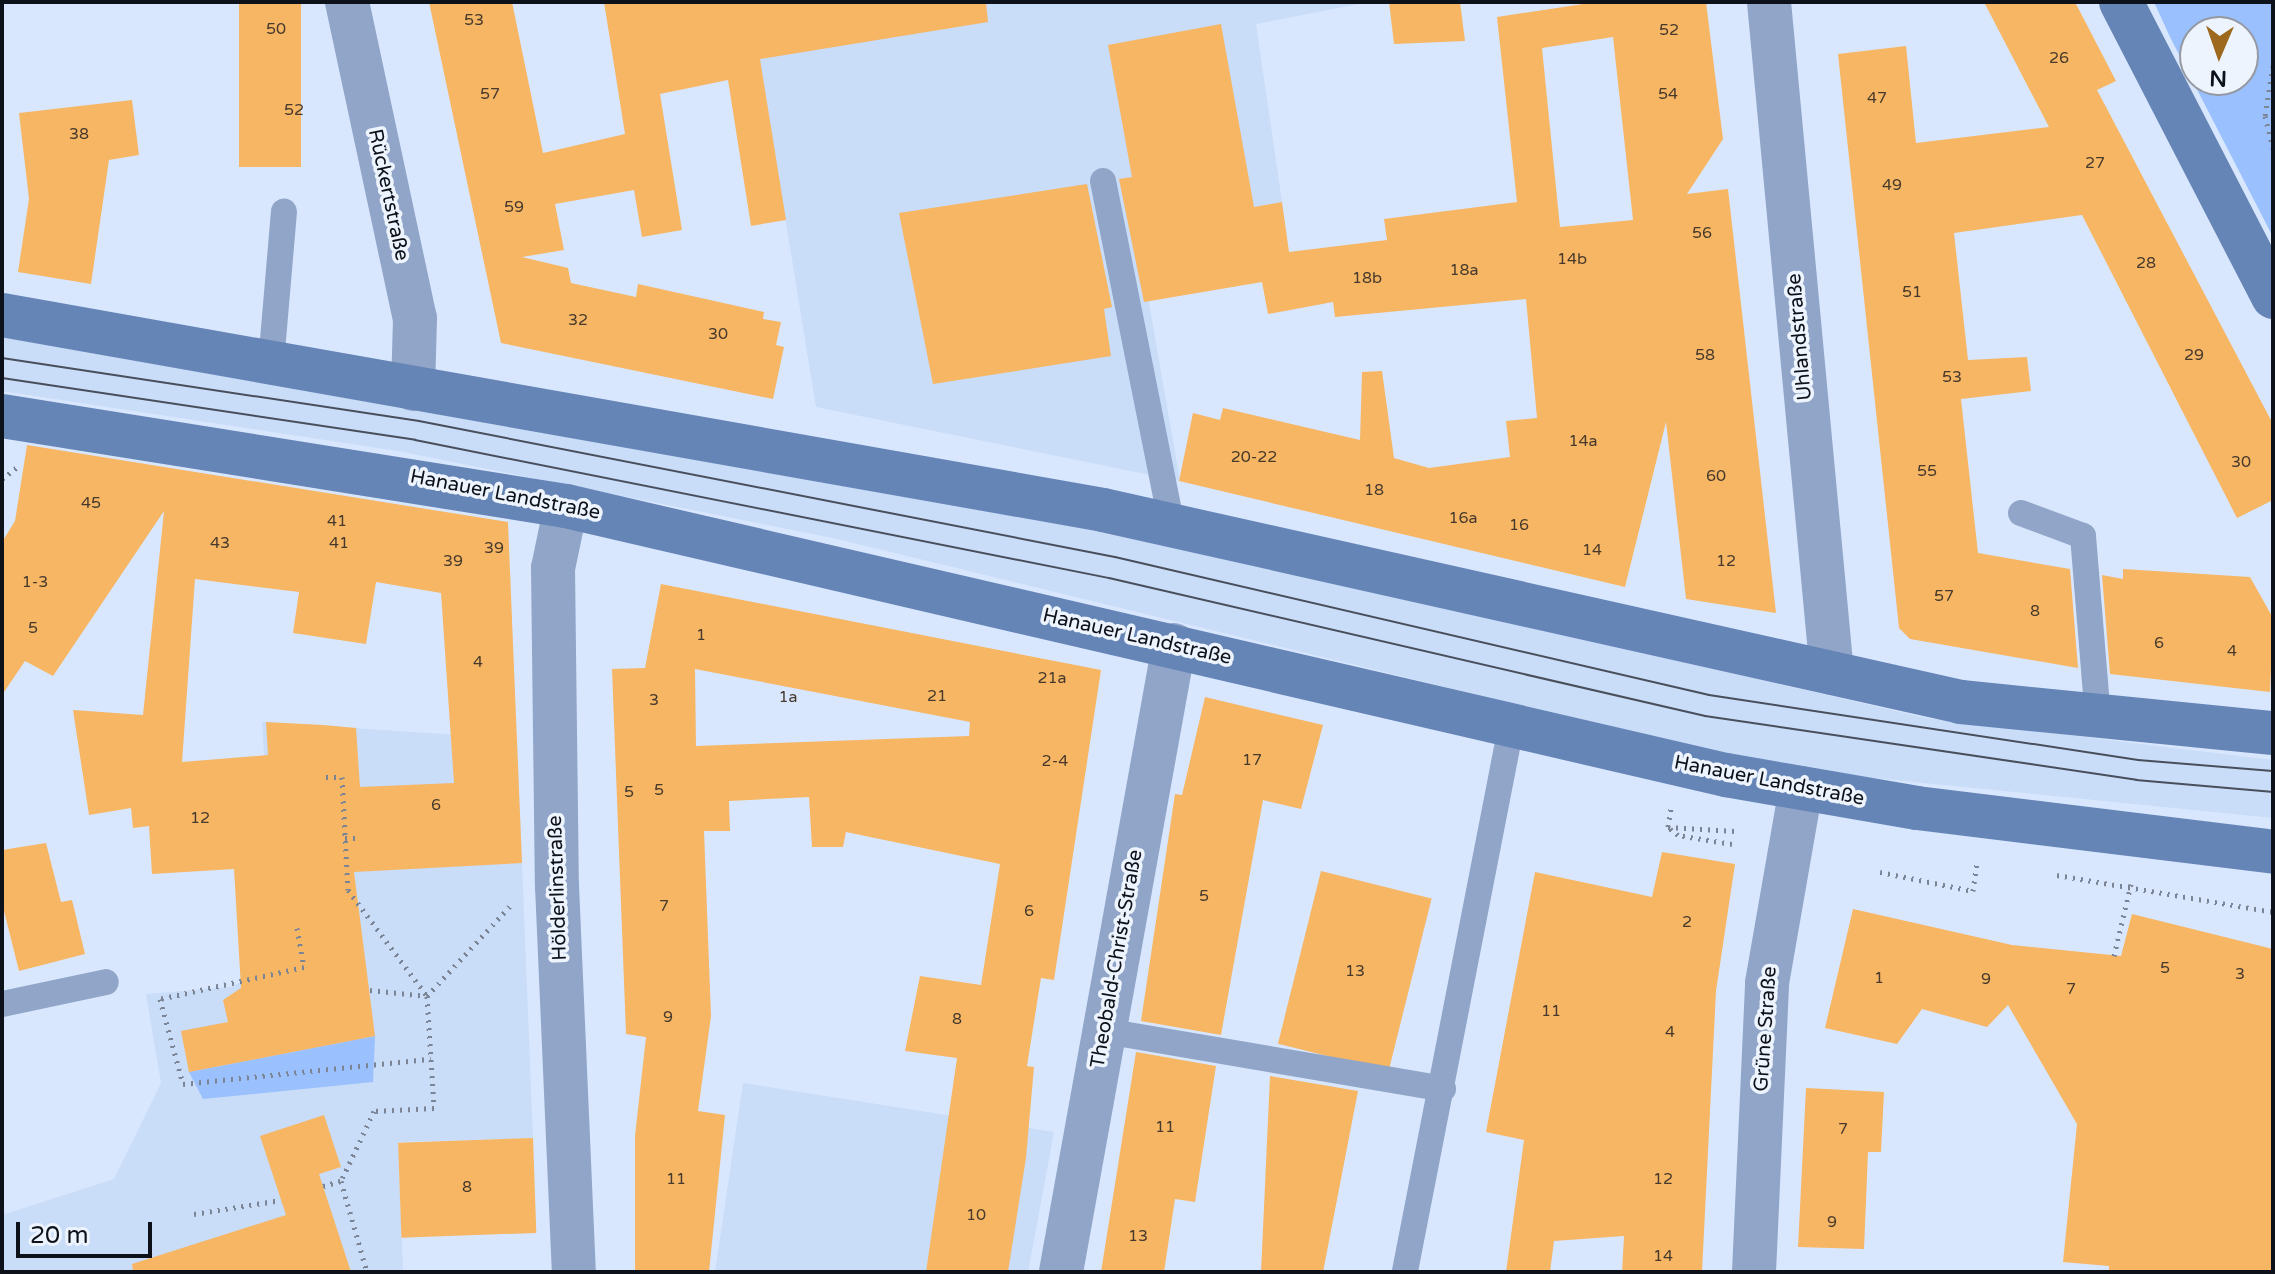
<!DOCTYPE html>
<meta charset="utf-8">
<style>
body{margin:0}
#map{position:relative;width:2275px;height:1274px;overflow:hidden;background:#d9e7fe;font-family:"Varela Round",sans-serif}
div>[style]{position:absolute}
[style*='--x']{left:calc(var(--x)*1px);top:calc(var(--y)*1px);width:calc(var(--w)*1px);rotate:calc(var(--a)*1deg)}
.built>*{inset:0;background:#c9dcf8}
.green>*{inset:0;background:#9ac0fd}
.building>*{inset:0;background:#f6b664;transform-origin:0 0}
.path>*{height:5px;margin-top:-2.5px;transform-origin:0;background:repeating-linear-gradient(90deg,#7b8494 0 2px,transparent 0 8px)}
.lane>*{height:26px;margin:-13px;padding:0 13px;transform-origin:13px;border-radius:13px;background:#90a5c8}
.street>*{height:44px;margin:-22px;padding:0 22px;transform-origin:22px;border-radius:22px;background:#90a5c8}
.secondary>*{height:44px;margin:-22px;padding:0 22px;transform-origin:22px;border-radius:22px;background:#6685b7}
.tram>*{height:2px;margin:-1px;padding:0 1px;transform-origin:1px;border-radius:1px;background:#484f5b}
span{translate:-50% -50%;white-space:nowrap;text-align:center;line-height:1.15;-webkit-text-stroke:7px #eef4fd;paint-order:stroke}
.number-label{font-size:16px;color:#473a2c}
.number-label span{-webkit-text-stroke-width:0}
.street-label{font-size:20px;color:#0d1119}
.frame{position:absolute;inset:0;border:4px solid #0d1119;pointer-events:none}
.north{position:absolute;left:2179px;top:16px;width:80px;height:80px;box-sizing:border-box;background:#eef4fd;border:2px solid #9499a2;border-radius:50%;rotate:182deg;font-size:22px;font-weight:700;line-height:32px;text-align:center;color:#0d1119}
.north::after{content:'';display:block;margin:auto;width:28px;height:36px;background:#9c691e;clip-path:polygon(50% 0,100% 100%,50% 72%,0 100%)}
.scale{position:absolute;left:16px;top:1222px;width:136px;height:36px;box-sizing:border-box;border:4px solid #0d1119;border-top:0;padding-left:10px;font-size:24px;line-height:28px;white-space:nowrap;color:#0d1119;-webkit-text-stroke:6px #eef4fd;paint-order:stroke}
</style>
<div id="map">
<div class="built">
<div style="clip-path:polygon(750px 2px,1370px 2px,1256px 24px,1282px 202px,1136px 228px,1180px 481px,816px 407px)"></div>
<div style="clip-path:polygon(2px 333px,1099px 527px,1926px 718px,2273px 760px,2273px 818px,1864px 777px,1729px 756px,837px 539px,398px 451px,2px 391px)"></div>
<div style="clip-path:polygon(262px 722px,517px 739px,533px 1138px,398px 1142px,403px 1272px,2px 1272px,2px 1215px,114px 1179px,161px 1083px,146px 994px,231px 987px,277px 962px)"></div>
<div style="clip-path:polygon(743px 1083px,1054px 1132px,1028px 1272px,715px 1272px)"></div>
</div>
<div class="green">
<div style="clip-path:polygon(evenodd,2154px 2px,2273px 2px,2273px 237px,2170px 37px,2154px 2px,2195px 32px,2243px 32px,2243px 80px,2195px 80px,2195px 32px)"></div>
<div style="clip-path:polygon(375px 1036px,373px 1082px,203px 1099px,189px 1072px)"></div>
</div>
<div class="building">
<div style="left:239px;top:2px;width:62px;height:165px"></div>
<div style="clip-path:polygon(429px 2px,512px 2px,543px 153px,625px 134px,604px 2px,986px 2px,988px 22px,760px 59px,786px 220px,751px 226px,728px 80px,660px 94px,682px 230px,642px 237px,634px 190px,555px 204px,564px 250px,522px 257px,568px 268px,571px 283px,636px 297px,638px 284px,764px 312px,763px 319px,781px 322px,776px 345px,784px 347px,773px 399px,501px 343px)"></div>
<div style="clip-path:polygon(1389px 2px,1460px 2px,1465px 41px,1394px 44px)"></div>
<div style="clip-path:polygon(evenodd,1596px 2px,1706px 2px,1723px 139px,1687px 194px,1728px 189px,1776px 613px,1686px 599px,1666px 422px,1625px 587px,1179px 481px,1193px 413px,1220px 420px,1223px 408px,1360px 440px,1362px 372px,1382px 371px,1394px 458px,1429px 468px,1510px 457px,1506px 421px,1537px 418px,1526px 299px,1335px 317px,1333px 302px,1268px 314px,1262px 282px,1144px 302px,1119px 179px,1132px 177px,1108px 45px,1221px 24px,1254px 207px,1282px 202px,1289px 252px,1387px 240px,1384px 219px,1517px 202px,1497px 17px,1596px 2px,1613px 37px,1633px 220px,1560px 227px,1542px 48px,1613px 37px)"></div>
<div style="clip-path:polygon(1984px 2px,2075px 2px,2116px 81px,2097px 90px,2273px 424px,2273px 500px,2237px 518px,2082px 215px,1954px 233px,1968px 360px,2027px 357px,2031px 391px,1961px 399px,1978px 553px,2070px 569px,2078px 668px,1910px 639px,1899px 628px,1838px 54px,1906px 46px,1916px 143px,2049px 127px)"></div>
<div style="clip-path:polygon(132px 100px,139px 155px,109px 160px,91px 284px,18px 272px,29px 199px,19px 113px)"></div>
<div style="clip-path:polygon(1087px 184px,1112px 307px,1104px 309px,1111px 356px,933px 384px,899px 213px)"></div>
<div style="clip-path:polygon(evenodd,27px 445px,508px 522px,522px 863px,354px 872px,375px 1036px,189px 1072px,181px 1031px,228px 1022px,223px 1000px,241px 988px,234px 869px,152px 874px,149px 826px,133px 828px,131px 808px,89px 815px,73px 710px,143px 715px,164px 511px,53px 676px,25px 661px,2px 695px,2px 542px,15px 521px,27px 445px,195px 579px,299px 592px,293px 633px,366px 644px,376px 582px,441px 593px,454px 783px,360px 787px,356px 728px,323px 725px,266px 722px,268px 755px,182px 762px,195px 579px)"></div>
<div style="clip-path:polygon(2123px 569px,2250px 577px,2273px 618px,2270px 692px,2110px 674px,2102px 575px,2123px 579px)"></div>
<div style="clip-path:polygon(evenodd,661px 584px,1101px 670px,1054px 980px,1041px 978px,1027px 1066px,1034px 1067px,1026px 1158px,1008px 1272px,926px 1272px,957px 1058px,905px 1051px,920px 976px,981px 985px,1000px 864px,846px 832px,843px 847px,812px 847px,809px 797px,729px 801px,730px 831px,704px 831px,711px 1016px,698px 1111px,725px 1115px,709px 1272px,635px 1272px,635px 1136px,646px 1037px,626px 1034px,612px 669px,645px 668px,661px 584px,695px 669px,970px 722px,969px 736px,696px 746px,695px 669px)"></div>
<div style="clip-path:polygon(1205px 697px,1323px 725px,1301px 809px,1263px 800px,1221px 1035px,1141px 1021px,1175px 794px,1182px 795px)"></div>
<div style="clip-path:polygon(46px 843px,61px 902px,72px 900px,85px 954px,19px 971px,2px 903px,2px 850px)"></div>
<div style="clip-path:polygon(1662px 852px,1735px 864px,1716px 991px,1702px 1272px,1622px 1272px,1624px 1236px,1554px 1241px,1550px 1272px,1506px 1272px,1524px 1140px,1486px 1132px,1535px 872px,1652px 897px)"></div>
<div style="left:1321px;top:871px;width:114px;height:178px;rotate:14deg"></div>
<div style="clip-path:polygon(1853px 909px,2012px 945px,2121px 956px,2132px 914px,2273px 949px,2273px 1272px,2109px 1272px,2109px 1266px,2063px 1262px,2077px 1124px,2008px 1005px,1987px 1027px,1922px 1009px,1897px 1044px,1825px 1028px)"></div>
<div style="clip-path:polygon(1136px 1052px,1216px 1066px,1195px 1202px,1175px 1199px,1164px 1272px,1101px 1272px)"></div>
<div style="clip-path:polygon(1270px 1076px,1358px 1091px,1323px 1272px,1261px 1272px)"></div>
<div style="clip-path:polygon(1806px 1088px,1884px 1092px,1881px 1152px,1868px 1152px,1864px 1249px,1798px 1247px)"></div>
<div style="clip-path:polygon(324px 1115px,341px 1167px,319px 1174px,351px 1272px,133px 1272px,132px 1264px,286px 1215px,260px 1136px)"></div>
<div style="left:533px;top:1138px;width:95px;height:135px;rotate:88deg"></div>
</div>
<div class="path">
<div style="--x:2273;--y:66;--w:51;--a:99.1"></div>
<div style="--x:2265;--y:116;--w:34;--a:76"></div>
<div style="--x:2;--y:479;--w:23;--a:-38"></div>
<div style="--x:326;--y:777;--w:16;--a:0"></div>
<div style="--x:342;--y:777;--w:113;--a:87"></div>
<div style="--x:348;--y:890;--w:132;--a:53.3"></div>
<div style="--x:427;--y:996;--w:112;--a:86.4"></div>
<div style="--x:434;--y:1108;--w:60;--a:177.1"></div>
<div style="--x:374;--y:1111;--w:77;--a:115.2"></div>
<div style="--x:341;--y:1181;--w:95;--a:74.1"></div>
<div style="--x:1668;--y:827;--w:19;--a:-81"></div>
<div style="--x:345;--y:838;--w:10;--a:0"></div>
<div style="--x:1732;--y:844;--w:55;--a:-170.5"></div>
<div style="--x:1678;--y:835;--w:13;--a:-141"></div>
<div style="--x:1668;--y:827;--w:67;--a:3.4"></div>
<div style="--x:1880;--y:872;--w:95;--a:11.5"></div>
<div style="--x:1973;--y:891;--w:27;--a:-82"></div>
<div style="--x:2057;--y:875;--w:219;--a:9.7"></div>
<div style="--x:297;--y:928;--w:40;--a:80"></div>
<div style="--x:304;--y:967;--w:148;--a:167.5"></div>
<div style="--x:160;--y:999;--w:88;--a:74.9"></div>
<div style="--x:183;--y:1084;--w:249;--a:-5.8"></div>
<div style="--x:2114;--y:956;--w:74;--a:-76.7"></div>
<div style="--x:370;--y:990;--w:57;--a:6"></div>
<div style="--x:427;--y:996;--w:125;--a:-47.3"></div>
<div style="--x:323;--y:1186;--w:19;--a:-16"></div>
<div style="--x:194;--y:1214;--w:88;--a:-9.1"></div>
</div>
<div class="lane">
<div style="--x:1103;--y:181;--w:351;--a:78.7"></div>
<div style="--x:271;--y:363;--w:152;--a:-85.1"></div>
<div style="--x:2021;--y:513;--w:66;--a:20.4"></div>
<div style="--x:2083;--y:536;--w:185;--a:85.3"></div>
<div style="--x:2;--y:1004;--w:106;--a:-11.9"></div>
<div style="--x:1105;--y:1031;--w:343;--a:9.7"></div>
<div style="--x:1405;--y:1271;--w:554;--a:-78.97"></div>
</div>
<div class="street">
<div style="--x:347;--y:2;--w:323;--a:77.9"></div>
<div style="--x:415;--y:318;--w:71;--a:91.6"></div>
<div style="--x:1769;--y:2;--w:674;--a:84.64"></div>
<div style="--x:566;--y:506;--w:63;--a:101.8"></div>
<div style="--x:553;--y:568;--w:318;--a:89.3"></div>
<div style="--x:557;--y:886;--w:386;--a:87.5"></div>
<div style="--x:1061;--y:1272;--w:637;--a:-79.78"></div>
<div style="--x:1754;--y:1272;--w:289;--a:-87.4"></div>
<div style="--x:1767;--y:983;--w:198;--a:-80.1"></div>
</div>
<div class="secondary">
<div style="--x:2121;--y:2;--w:332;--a:62.7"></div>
<div style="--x:2;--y:315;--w:1118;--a:10.04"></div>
<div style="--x:1103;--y:510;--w:879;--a:12.61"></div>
<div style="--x:1961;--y:702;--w:314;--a:5.7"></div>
<div style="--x:2;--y:416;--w:571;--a:9.07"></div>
<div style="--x:566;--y:506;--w:1191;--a:13.06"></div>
<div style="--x:1726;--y:775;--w:194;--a:9.8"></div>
<div style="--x:1917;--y:808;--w:359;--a:7"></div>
</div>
<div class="tram">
<div style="--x:2;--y:358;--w:422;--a:8.6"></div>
<div style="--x:419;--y:421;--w:709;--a:11.06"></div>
<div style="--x:1115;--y:557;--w:610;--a:13.08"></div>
<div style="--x:1709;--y:695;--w:434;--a:8.6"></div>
<div style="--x:2138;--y:760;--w:135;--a:4.7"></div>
<div style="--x:2;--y:378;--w:418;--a:8.5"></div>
<div style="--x:415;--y:440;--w:708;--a:11.25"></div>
<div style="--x:1109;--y:578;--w:612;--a:13.04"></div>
<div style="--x:1705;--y:716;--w:436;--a:8.4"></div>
<div style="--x:2136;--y:780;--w:138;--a:5"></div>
</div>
<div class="number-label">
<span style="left:474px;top:20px">53</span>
<span style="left:276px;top:29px">50</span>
<span style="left:1669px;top:30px">52</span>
<span style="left:2059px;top:58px">26</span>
<span style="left:490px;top:94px">57</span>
<span style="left:1668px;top:94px">54</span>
<span style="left:1877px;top:98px">47</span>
<span style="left:294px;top:110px">52</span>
<span style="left:79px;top:134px">38</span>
<span style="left:2095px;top:163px">27</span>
<span style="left:1892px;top:185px">49</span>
<span style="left:514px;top:207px">59</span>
<span style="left:1702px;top:233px">56</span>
<span style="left:1572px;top:259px">14b</span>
<span style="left:2146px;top:263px">28</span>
<span style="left:1464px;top:270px">18a</span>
<span style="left:1367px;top:278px">18b</span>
<span style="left:1912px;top:292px">51</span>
<span style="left:578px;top:320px">32</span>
<span style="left:718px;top:334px">30</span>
<span style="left:1705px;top:355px">58</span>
<span style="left:2194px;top:355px">29</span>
<span style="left:1952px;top:377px">53</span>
<span style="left:1583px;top:441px">14a</span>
<span style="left:1254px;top:457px">20-22</span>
<span style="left:2241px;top:462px">30</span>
<span style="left:1927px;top:471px">55</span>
<span style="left:1716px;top:476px">60</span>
<span style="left:1374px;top:490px">18</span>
<span style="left:91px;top:503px">45</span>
<span style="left:1463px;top:518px">16a</span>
<span style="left:337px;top:521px">41</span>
<span style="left:1519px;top:525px">16</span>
<span style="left:220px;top:543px">43</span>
<span style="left:339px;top:543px">41</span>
<span style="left:494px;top:548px">39</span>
<span style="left:1592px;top:550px">14</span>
<span style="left:453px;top:561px">39</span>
<span style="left:1726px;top:561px">12</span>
<span style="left:35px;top:582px">1-3</span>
<span style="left:1944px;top:596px">57</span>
<span style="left:2035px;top:611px">8</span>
<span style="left:33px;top:628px">5</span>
<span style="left:701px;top:635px">1</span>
<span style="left:2159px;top:643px">6</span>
<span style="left:2232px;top:651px">4</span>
<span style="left:478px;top:662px">4</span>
<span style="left:1052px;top:678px">21a</span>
<span style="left:937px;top:696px">21</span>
<span style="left:788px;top:697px">1a</span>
<span style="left:654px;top:700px">3</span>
<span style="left:1252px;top:760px">17</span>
<span style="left:1055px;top:761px">2-4</span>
<span style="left:659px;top:790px">5</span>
<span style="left:629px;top:792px">5</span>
<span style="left:436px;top:805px">6</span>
<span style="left:200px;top:818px">12</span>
<span style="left:1204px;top:896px">5</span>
<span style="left:664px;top:906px">7</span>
<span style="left:1029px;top:911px">6</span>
<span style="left:1687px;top:922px">2</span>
<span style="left:2165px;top:968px">5</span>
<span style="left:1355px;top:971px">13</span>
<span style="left:2240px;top:974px">3</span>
<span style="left:1879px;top:978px">1</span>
<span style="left:1986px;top:979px">9</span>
<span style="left:2071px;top:989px">7</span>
<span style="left:1551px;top:1011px">11</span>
<span style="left:668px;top:1017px">9</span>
<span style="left:957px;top:1019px">8</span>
<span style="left:1670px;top:1032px">4</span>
<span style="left:1165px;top:1127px">11</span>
<span style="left:1843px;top:1129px">7</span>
<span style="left:676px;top:1179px">11</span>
<span style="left:1663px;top:1179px">12</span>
<span style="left:467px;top:1187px">8</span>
<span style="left:976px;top:1215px">10</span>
<span style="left:1832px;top:1222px">9</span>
<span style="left:1138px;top:1236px">13</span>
<span style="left:1663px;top:1256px">14</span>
</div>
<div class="street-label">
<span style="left:388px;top:195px;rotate:78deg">Rückertstraße</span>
<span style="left:1800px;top:337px;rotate:-95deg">Uhlandstraße</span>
<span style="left:505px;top:495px;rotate:11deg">Hanauer Landstraße</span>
<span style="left:1137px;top:637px;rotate:13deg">Hanauer Landstraße</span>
<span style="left:1769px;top:781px;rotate:11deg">Hanauer Landstraße</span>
<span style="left:558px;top:888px;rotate:-92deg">Hölderlinstraße</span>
<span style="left:1117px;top:959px;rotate:-80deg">Theobald-Christ-Straße</span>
<span style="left:1766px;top:1029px;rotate:-86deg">Grüne Straße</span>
</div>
<div class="frame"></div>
<div class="north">N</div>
<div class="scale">20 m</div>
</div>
